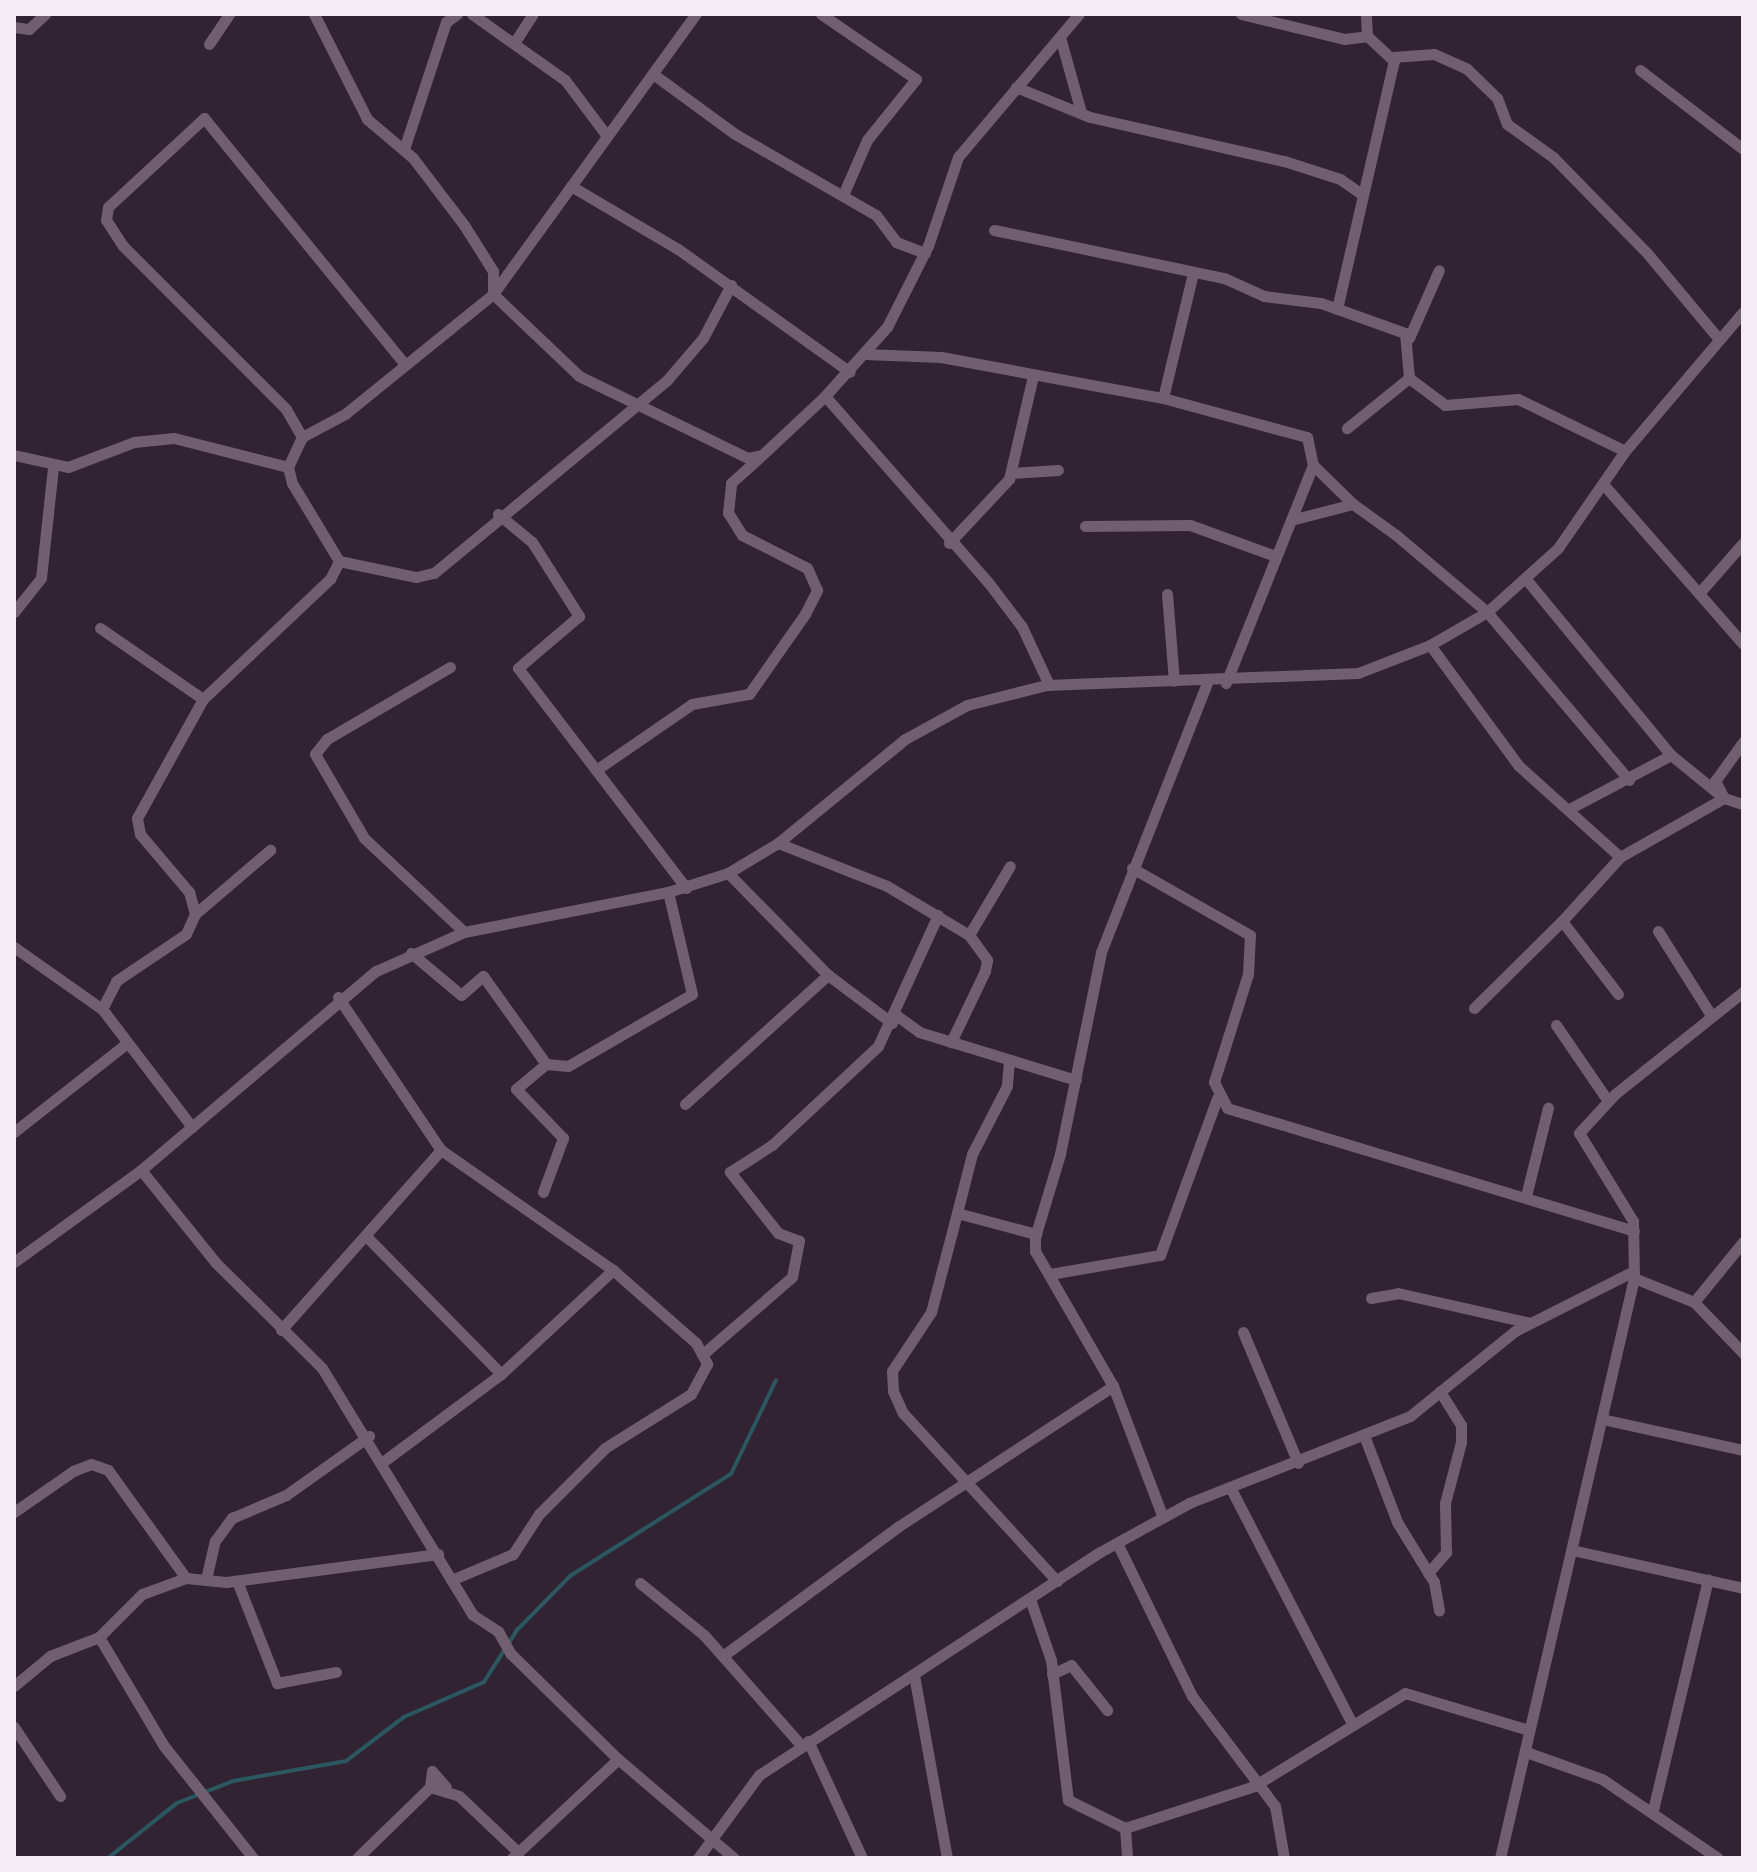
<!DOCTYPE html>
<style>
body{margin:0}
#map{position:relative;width:1757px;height:1872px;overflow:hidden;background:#312331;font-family:Rubik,sans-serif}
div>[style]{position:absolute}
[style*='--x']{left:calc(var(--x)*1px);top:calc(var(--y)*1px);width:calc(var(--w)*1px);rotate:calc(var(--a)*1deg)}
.stream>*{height:4px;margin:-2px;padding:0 2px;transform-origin:2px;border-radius:2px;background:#2b5761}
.minor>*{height:11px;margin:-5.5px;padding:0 5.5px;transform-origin:5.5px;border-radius:5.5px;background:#70606f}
span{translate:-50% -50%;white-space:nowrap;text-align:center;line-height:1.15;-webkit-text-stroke:7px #150f15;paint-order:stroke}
.frame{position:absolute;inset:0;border:16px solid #f5ebf4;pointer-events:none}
</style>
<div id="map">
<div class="stream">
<div style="--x:108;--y:1858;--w:88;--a:-38.6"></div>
<div style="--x:177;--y:1803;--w:60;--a:-21.4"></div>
<div style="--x:233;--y:1781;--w:115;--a:-10"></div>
<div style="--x:346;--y:1761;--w:73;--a:-37.2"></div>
<div style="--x:404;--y:1717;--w:87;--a:-23.6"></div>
<div style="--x:484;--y:1682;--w:62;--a:-57.6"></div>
<div style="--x:517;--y:1630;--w:76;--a:-45.5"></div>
<div style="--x:570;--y:1576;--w:191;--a:-32.4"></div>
<div style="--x:731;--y:1474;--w:104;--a:-64.4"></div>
</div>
<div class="minor">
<div style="--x:314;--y:14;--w:118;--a:63.2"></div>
<div style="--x:367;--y:119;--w:60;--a:40.3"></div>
<div style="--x:413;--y:158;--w:84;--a:52.7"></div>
<div style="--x:464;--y:225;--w:54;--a:57.8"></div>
<div style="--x:493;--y:271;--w:23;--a:90"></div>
<div style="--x:493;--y:294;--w:119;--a:43.6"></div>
<div style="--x:579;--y:376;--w:188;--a:25.9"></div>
<div style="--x:748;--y:458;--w:14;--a:-12"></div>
<div style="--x:762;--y:455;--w:86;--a:-43.1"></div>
<div style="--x:825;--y:396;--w:93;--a:-48.1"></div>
<div style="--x:887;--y:327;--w:91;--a:-63.2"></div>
<div style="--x:928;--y:246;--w:94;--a:-71.4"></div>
<div style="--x:958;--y:157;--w:187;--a:-49.8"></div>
<div style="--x:472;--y:14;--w:114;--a:35.4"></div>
<div style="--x:565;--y:80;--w:70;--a:53.1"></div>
<div style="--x:821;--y:14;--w:115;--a:34.4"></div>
<div style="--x:916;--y:79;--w:78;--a:128.8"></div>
<div style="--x:867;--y:140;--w:60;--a:113.6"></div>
<div style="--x:1241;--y:14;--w:106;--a:13.6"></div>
<div style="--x:1344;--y:39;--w:23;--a:-7"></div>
<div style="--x:14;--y:27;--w:15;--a:8"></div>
<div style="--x:29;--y:29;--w:22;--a:-43"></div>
<div style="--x:1060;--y:37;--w:78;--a:74.4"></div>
<div style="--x:516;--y:40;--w:31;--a:-57"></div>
<div style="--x:209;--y:44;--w:36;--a:-56"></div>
<div style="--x:1393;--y:57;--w:41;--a:-4.2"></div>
<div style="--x:1434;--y:54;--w:36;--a:24"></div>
<div style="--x:1467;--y:69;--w:42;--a:44"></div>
<div style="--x:1497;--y:98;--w:28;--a:69"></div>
<div style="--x:1507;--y:124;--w:57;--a:35.7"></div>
<div style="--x:1553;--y:157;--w:134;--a:45.6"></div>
<div style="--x:1647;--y:253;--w:111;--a:50.1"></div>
<div style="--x:1640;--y:70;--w:130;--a:37.5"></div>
<div style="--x:653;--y:74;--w:102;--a:36.2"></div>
<div style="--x:735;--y:134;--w:163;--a:29.9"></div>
<div style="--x:876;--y:215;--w:34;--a:53"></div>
<div style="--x:896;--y:242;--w:31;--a:21"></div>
<div style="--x:1016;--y:87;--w:80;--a:22.1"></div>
<div style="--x:1090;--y:117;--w:199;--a:12.8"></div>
<div style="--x:1284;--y:161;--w:59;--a:17.8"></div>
<div style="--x:1340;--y:179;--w:24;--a:35"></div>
<div style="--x:404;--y:149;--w:134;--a:-71.7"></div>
<div style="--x:446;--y:22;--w:14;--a:-36"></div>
<div style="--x:571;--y:186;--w:124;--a:30.5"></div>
<div style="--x:678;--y:249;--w:211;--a:35.6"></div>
<div style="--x:994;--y:230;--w:235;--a:11.8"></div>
<div style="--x:1224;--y:278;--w:44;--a:24.2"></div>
<div style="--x:1264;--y:296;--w:57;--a:7"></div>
<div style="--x:1321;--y:303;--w:89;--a:19.7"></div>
<div style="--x:1405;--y:333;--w:45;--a:84.9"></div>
<div style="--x:1409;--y:378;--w:80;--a:141.1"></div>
<div style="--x:1337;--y:309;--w:254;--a:-77.1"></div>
<div style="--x:1394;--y:61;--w:37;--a:-137"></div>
<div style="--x:1367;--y:36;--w:22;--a:-93"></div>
<div style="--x:1409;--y:338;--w:74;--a:-66.2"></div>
<div style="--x:865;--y:354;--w:76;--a:2.3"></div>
<div style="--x:941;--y:357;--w:226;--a:10.5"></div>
<div style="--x:1163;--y:398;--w:149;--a:15.2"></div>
<div style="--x:1307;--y:437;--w:29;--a:78"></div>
<div style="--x:1313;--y:465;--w:235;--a:111.8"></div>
<div style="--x:1409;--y:378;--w:45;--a:36.9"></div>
<div style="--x:1445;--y:405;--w:73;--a:-4.7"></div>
<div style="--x:1518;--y:399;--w:119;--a:25.9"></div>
<div style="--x:825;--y:396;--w:247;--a:48.8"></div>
<div style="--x:988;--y:582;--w:56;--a:52.9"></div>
<div style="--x:1022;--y:627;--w:64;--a:65"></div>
<div style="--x:1163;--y:398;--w:129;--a:-76.5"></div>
<div style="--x:302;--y:437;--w:49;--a:-28.1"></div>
<div style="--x:345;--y:414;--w:191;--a:-39"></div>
<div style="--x:493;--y:294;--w:346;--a:-54.1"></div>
<div style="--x:14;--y:455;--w:55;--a:12.5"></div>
<div style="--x:68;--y:467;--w:71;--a:-20.7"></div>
<div style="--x:134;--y:442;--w:40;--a:-5.7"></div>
<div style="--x:174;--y:438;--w:118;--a:14.3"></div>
<div style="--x:1313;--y:465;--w:56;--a:44.3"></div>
<div style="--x:1011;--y:473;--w:47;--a:-3.7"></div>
<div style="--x:1604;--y:485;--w:211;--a:48.8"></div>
<div style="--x:498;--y:514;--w:44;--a:39.5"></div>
<div style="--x:532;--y:542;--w:88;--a:57.6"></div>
<div style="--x:579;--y:616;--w:80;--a:139.6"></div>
<div style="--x:518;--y:668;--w:277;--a:52.6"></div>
<div style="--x:1291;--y:520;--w:64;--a:-14.5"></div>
<div style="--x:1353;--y:504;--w:53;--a:35.8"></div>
<div style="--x:1396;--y:535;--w:119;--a:40.2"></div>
<div style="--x:1487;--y:612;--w:220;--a:49.8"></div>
<div style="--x:1085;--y:526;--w:105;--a:-0.5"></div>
<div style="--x:1190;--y:525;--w:90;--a:20"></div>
<div style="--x:949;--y:543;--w:88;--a:-46.8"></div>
<div style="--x:1009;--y:479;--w:106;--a:-76.9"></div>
<div style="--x:339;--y:561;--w:79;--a:11.7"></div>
<div style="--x:416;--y:577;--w:18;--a:-13"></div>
<div style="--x:434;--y:573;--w:303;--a:-39.6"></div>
<div style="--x:667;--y:380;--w:55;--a:-49.4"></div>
<div style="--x:703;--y:338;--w:60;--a:-62.2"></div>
<div style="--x:1525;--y:578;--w:229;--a:50.5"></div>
<div style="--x:1700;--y:592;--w:65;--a:-48.7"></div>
<div style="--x:1167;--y:594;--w:87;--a:85.4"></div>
<div style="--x:14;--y:612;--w:43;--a:-51.5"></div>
<div style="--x:41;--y:578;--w:111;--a:-83.8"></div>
<div style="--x:100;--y:628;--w:125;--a:34.6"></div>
<div style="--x:1430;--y:645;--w:150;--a:53.7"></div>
<div style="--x:1519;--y:766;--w:136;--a:42"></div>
<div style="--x:1620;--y:857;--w:120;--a:-29.6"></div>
<div style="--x:450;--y:667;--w:143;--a:149.7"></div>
<div style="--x:327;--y:739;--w:19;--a:129"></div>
<div style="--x:315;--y:754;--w:97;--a:59.7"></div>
<div style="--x:364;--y:838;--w:137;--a:43.2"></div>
<div style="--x:596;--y:770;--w:116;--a:-34.5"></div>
<div style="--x:692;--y:704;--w:58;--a:-10"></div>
<div style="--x:749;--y:694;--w:98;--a:-55"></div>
<div style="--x:805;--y:614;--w:27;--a:-63"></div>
<div style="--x:817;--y:590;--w:24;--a:-114"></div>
<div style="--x:807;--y:568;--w:73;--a:-153.1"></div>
<div style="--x:742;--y:535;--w:26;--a:-122"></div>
<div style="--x:728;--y:513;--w:30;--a:-84"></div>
<div style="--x:731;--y:483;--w:40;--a:-42"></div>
<div style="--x:1722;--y:794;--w:15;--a:-118"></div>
<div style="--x:1715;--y:781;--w:48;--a:-54.3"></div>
<div style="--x:1569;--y:809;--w:115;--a:-27.9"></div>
<div style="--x:1671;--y:755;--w:68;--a:39.1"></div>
<div style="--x:1724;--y:798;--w:20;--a:18"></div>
<div style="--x:778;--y:843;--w:117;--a:21.5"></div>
<div style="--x:887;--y:886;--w:96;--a:30.9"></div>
<div style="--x:969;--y:935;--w:31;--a:54"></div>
<div style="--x:987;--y:960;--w:11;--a:100"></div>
<div style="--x:985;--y:971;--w:79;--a:115.6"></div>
<div style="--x:1132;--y:868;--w:136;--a:29.6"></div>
<div style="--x:1250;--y:935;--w:39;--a:93"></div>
<div style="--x:1248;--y:974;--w:113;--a:107.5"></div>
<div style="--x:1214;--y:1082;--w:29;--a:63"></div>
<div style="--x:1227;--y:1108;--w:425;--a:16.8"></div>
<div style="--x:728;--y:873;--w:143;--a:45.6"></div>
<div style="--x:828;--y:975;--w:80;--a:36.9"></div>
<div style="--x:195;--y:914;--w:99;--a:-40.5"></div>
<div style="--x:1658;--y:931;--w:99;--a:57.8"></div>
<div style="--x:969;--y:935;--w:80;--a:-59.3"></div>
<div style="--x:14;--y:947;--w:108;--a:35.2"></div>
<div style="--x:411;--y:953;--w:65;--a:40"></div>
<div style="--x:461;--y:995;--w:29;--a:-41"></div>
<div style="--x:483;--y:976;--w:108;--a:54.4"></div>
<div style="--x:546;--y:1064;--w:22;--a:5"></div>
<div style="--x:568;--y:1066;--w:143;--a:-30.1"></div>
<div style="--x:692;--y:994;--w:105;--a:-103.2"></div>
<div style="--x:1618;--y:994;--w:92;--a:-127.5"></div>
<div style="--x:1562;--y:921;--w:86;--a:-47.8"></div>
<div style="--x:338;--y:997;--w:184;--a:56.1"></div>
<div style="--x:441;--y:1150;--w:210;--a:34.9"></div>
<div style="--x:613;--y:1270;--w:111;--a:41.3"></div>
<div style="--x:696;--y:1343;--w:24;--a:62"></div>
<div style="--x:707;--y:1364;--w:34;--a:118"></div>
<div style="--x:691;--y:1394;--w:102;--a:147.9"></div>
<div style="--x:605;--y:1448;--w:93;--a:135"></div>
<div style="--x:539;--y:1514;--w:48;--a:123"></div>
<div style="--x:513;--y:1554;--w:67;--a:157.2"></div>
<div style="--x:1474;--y:1008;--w:124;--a:-44.7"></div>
<div style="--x:896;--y:1015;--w:29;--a:36"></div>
<div style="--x:919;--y:1032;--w:164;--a:17"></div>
<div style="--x:1556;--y:1025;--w:92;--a:55.6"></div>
<div style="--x:1009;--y:1061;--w:25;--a:95"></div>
<div style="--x:1007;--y:1086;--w:76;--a:117.2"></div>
<div style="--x:972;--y:1154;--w:61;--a:104.3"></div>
<div style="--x:957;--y:1213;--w:82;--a:14.9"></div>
<div style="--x:685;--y:1104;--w:193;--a:-42.1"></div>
<div style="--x:192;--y:1127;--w:148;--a:-127.3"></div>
<div style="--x:102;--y:1009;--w:31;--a:-63"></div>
<div style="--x:116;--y:981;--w:84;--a:-33.9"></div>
<div style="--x:186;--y:934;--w:22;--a:-66"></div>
<div style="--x:195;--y:914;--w:23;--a:-105"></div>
<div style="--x:189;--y:892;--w:76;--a:-130.2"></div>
<div style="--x:140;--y:834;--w:16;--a:-101"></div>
<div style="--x:137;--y:818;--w:136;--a:-61"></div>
<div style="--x:203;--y:699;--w:175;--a:-43.4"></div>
<div style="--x:330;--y:579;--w:20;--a:-63"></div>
<div style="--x:339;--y:561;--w:91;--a:-121.1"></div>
<div style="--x:292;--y:483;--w:16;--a:-104"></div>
<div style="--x:288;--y:467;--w:33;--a:-65"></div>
<div style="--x:302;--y:437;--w:32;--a:-120"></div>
<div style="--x:286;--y:409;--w:231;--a:-135"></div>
<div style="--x:123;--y:246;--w:31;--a:-123"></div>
<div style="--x:106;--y:220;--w:13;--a:-81"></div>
<div style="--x:108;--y:207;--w:131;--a:-42.8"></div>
<div style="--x:204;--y:118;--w:315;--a:50.8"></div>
<div style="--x:14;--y:1132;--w:142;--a:-38.2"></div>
<div style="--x:141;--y:1170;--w:119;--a:51.1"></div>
<div style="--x:216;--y:1263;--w:149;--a:44.7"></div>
<div style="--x:322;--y:1368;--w:289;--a:58.6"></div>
<div style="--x:473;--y:1615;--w:30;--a:33"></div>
<div style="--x:498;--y:1631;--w:26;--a:61"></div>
<div style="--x:511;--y:1654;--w:150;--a:44.5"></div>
<div style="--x:618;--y:1759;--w:153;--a:40.5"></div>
<div style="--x:543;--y:1192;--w:58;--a:-69.7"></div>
<div style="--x:563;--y:1138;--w:68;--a:-133.8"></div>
<div style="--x:516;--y:1089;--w:39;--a:-40"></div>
<div style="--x:1526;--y:1196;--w:91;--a:-76"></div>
<div style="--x:957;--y:1213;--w:102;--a:104.7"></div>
<div style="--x:931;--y:1312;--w:71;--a:123.5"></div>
<div style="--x:892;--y:1371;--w:20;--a:87"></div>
<div style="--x:893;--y:1391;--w:24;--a:66"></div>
<div style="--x:903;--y:1413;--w:228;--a:47.5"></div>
<div style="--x:366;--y:1236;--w:193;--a:45.6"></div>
<div style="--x:14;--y:1262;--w:157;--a:-35.9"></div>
<div style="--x:141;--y:1170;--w:308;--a:-40.3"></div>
<div style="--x:376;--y:971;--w:96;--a:-23.9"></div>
<div style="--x:464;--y:932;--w:208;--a:-11.1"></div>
<div style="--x:668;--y:892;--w:63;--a:-17.6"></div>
<div style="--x:728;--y:873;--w:58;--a:-31"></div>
<div style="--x:778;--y:843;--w:164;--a:-39.3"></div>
<div style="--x:905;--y:739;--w:71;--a:-28.7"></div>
<div style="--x:967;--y:705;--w:81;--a:-14.2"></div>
<div style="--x:1046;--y:685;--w:312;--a:-2.2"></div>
<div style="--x:1358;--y:673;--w:77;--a:-21.3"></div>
<div style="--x:1430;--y:645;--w:66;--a:-30.1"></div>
<div style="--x:1487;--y:612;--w:96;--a:-42"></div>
<div style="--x:1558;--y:548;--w:118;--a:-55.4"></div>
<div style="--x:1625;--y:451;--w:182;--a:-49.7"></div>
<div style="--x:1050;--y:1274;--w:112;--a:-9.8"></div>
<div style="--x:1160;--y:1255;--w:167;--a:-70"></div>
<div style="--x:1634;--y:1278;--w:65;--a:21.8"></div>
<div style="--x:1694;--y:1302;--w:71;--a:46.1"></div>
<div style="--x:1371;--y:1298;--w:27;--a:-10"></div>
<div style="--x:1398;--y:1293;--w:135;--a:12.8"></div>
<div style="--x:1694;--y:1302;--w:77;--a:-50.8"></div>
<div style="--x:281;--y:1330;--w:241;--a:-48.4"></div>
<div style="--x:1243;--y:1332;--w:142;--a:67.2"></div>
<div style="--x:704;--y:1353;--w:116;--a:-40.8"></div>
<div style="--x:792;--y:1277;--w:37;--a:-79"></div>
<div style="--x:799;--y:1241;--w:22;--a:-159"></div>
<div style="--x:778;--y:1233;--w:78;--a:-128.2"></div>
<div style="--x:730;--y:1172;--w:50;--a:-32.7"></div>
<div style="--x:772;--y:1145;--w:145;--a:-43"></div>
<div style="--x:878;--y:1046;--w:144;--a:-65.4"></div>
<div style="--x:1602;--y:1419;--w:144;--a:12.4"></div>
<div style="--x:1365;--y:1438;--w:90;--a:69.1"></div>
<div style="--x:1397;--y:1522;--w:70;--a:58.3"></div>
<div style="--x:1434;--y:1582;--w:29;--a:80"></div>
<div style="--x:384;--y:1461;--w:146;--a:-36.6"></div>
<div style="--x:501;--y:1374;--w:153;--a:-42.9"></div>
<div style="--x:1230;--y:1487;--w:263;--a:62.7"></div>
<div style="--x:14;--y:1512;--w:72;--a:-34.8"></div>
<div style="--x:73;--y:1471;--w:19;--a:-21"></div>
<div style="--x:91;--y:1464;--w:18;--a:19"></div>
<div style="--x:108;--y:1470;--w:133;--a:54.2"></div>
<div style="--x:1162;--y:1515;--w:138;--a:-110.8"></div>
<div style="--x:1113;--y:1386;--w:156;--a:-120"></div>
<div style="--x:1035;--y:1251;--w:14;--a:-90"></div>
<div style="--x:1035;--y:1237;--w:87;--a:-73.2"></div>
<div style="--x:1060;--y:1154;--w:206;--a:-78.5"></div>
<div style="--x:1101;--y:952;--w:289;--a:-68.5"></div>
<div style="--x:1117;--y:1543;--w:170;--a:63.9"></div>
<div style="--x:1192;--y:1696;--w:138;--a:53"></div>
<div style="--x:1275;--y:1806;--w:53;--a:80.2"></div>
<div style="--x:1572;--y:1550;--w:175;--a:12.5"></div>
<div style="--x:1428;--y:1573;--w:28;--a:-49"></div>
<div style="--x:1446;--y:1552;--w:49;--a:-91.2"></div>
<div style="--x:1445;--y:1503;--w:63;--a:-75.3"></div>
<div style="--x:1461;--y:1442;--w:17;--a:-90"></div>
<div style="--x:1461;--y:1425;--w:40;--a:-122"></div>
<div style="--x:206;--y:1579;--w:39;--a:-77"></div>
<div style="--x:215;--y:1541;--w:29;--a:-54"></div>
<div style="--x:232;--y:1518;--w:59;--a:-23.1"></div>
<div style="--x:286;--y:1495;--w:102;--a:-35.4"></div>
<div style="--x:237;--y:1581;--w:110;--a:68.6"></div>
<div style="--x:277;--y:1683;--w:60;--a:-10.6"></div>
<div style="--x:640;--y:1583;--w:82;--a:39.1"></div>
<div style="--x:704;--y:1635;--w:147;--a:48.6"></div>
<div style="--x:1031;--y:1602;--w:61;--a:71"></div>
<div style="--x:1051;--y:1660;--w:141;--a:83.1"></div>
<div style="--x:1068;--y:1800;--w:64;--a:26.2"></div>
<div style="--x:1125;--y:1828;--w:136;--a:-18"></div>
<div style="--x:1254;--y:1786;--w:177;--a:-31.6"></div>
<div style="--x:1405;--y:1693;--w:129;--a:16.6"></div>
<div style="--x:99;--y:1637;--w:127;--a:59.2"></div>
<div style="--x:164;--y:1746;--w:143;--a:51.5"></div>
<div style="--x:724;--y:1655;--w:217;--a:-36.4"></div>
<div style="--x:899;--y:1526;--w:256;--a:-33.2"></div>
<div style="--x:1052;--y:1674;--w:21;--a:-25"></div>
<div style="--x:1071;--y:1665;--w:58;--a:51.3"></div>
<div style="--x:914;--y:1675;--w:186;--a:79.8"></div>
<div style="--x:14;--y:1686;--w:47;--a:-39.8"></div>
<div style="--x:50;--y:1656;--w:53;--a:-21.2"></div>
<div style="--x:99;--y:1637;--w:61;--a:-45"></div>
<div style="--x:142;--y:1594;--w:47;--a:-20"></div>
<div style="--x:186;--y:1578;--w:40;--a:5.7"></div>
<div style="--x:226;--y:1582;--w:214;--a:-7.5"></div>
<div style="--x:14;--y:1727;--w:83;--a:56.3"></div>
<div style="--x:808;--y:1741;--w:129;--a:65.2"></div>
<div style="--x:1529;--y:1753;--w:77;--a:19.6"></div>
<div style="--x:1602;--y:1779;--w:140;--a:34.3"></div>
<div style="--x:430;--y:1787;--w:16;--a:-83"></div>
<div style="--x:432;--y:1771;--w:21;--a:49"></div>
<div style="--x:1653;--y:1810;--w:237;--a:-76.6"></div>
<div style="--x:1125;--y:1828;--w:30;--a:86"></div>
<div style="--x:357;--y:1858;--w:102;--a:-44.2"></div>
<div style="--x:430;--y:1787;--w:30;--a:17"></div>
<div style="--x:459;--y:1796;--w:79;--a:43.5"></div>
<div style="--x:512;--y:1858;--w:145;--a:-43"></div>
<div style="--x:698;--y:1858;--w:103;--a:-53.7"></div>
<div style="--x:759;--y:1775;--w:407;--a:-33.2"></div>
<div style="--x:1100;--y:1552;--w:102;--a:-28.8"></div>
<div style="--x:1189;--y:1503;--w:238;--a:-21.5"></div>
<div style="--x:1410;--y:1416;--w:135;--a:-39"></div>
<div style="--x:1515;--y:1331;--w:133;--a:-26.8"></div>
<div style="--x:1500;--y:1858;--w:595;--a:-76.99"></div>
<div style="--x:1634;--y:1278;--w:57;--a:-91"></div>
<div style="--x:1633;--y:1221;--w:103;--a:-121.5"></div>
<div style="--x:1579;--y:1133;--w:53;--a:-47.3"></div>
<div style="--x:1615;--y:1094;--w:164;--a:-38.6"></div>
</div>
<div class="frame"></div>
</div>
